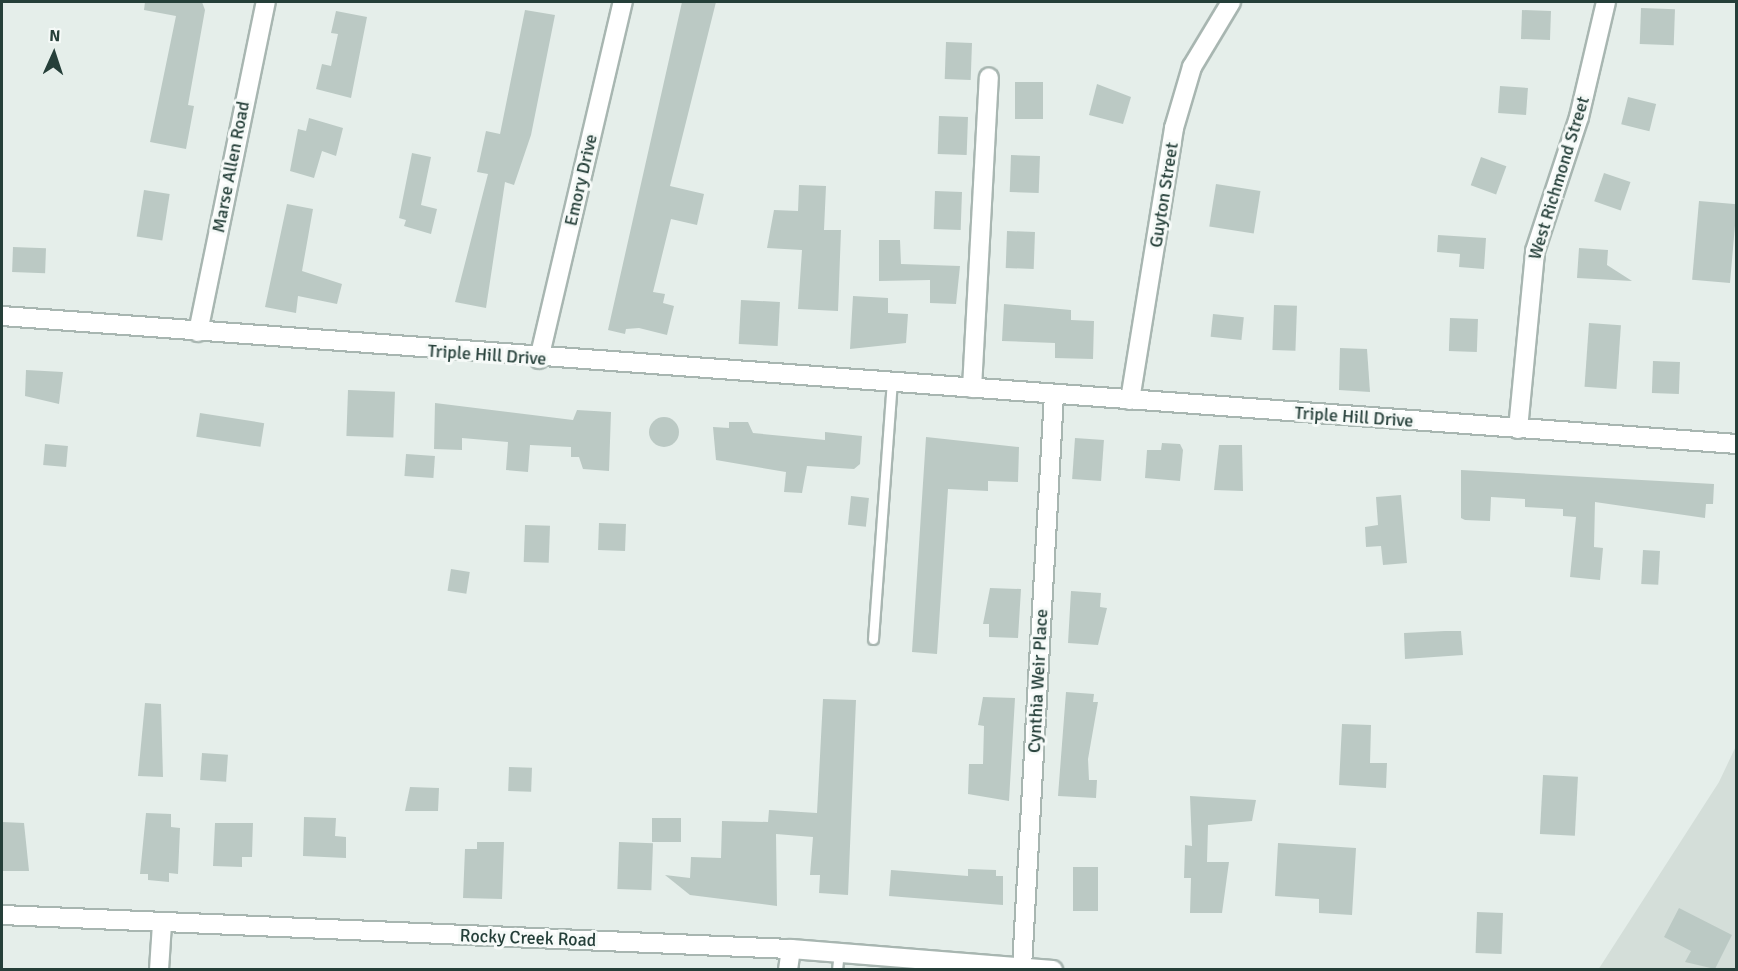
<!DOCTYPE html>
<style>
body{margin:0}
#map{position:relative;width:1738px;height:971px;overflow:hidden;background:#e5eeea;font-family:Signika,sans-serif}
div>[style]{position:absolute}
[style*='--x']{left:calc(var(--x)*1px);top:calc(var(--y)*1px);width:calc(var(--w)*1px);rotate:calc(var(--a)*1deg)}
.built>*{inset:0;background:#d4ded9}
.building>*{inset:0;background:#bbc9c4;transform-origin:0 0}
.round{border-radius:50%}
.roads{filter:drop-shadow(2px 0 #a8b6b1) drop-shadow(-2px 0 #a8b6b1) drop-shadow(0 2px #a8b6b1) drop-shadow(0 -2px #a8b6b1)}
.service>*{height:9px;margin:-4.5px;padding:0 4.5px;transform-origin:4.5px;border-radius:4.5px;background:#fff}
.minor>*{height:18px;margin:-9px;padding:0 9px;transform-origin:9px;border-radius:9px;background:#fff}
.tertiary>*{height:18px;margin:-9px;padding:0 9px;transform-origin:9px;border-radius:9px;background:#fff}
span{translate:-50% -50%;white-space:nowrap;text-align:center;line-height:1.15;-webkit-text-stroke:6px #f6faf8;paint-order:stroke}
.street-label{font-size:18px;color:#253f39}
.frame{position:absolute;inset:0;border:3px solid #253f39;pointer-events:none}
.north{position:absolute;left:24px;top:24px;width:60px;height:60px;-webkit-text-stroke:4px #f6faf8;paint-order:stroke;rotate:3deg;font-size:16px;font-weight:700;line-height:24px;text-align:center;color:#253f39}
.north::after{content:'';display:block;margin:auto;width:21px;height:27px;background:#253f39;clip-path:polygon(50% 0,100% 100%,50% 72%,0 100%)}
</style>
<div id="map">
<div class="built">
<div style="clip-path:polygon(1736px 746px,1736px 969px,1598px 970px,1719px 782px)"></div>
</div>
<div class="building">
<div style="clip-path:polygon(145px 2px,202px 2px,205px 10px,188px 105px,194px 106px,186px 149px,150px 142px,176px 16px,144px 10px)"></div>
<div style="clip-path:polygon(682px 2px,716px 2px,670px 186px,704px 194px,697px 225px,671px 219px,653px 292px,665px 294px,663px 303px,674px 306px,667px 335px,639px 328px,626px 329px,625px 334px,608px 330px)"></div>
<div style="left:1641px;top:8px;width:34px;height:36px;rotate:2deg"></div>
<div style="clip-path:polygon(525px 10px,555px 15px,531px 135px,514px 185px,505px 182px,486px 308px,455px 302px,488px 174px,477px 172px,486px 131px,500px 134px)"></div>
<div style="left:1522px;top:10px;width:29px;height:29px;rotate:2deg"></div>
<div style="clip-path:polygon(336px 11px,367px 17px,351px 98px,316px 89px,322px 64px,331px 66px,338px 34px,331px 33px)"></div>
<div style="left:946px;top:42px;width:26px;height:37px;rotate:2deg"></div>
<div style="left:1015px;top:82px;width:28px;height:37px"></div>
<div style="clip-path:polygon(1097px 84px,1131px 97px,1123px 124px,1089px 115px)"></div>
<div style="left:1500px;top:86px;width:28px;height:27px;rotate:4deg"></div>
<div style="left:1628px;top:97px;width:29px;height:28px;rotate:14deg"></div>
<div style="left:939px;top:116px;width:29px;height:38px;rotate:2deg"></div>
<div style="clip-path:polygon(309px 118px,343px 128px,336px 156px,322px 151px,314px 178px,290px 171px,298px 129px,306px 131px)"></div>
<div style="clip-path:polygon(412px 153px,431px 157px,421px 205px,437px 209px,431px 234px,404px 226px,406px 220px,399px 218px)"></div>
<div style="left:1011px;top:155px;width:29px;height:37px;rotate:2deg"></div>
<div style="left:1481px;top:157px;width:27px;height:30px;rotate:20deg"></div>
<div style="left:1604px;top:173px;width:28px;height:30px;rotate:19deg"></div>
<div style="left:1216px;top:184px;width:45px;height:43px;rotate:9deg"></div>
<div style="clip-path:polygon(799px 185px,826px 186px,824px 230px,841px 230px,838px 311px,798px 309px,802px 250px,767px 248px,774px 210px,798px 211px)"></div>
<div style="left:144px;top:190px;width:26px;height:47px;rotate:9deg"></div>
<div style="left:935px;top:191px;width:27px;height:38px;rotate:2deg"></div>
<div style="left:1699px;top:201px;width:38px;height:79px;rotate:5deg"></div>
<div style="clip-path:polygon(287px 204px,313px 209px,302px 271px,342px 284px,337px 304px,298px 296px,296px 313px,265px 307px)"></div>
<div style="left:1007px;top:231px;width:28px;height:37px;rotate:2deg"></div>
<div style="clip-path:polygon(1438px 235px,1486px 238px,1484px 269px,1459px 267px,1460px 254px,1437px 252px)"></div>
<div style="clip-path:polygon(879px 240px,900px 240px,901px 264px,960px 266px,956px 304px,930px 303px,930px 280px,879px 281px)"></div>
<div style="left:13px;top:247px;width:33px;height:25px;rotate:2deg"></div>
<div style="clip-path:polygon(1579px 248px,1608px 250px,1607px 265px,1632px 281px,1577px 278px)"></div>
<div style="clip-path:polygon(853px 296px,888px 298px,888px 313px,908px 314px,906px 343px,850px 349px)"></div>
<div style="left:741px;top:300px;width:39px;height:44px;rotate:3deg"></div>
<div style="clip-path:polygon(1004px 304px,1071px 310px,1071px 320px,1094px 321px,1093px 359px,1055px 358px,1055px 343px,1002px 341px)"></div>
<div style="left:1274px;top:305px;width:23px;height:45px;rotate:2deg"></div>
<div style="left:1213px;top:314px;width:31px;height:23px;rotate:6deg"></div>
<div style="left:1450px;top:318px;width:28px;height:33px;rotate:2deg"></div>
<div style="left:1589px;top:323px;width:32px;height:64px;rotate:4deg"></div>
<div style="clip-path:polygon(1340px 348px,1367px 349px,1370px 392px,1339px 390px)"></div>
<div style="left:1653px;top:361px;width:27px;height:32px;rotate:2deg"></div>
<div style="clip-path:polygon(26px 370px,63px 372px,59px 404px,25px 396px)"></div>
<div style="left:348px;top:390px;width:47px;height:46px;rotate:2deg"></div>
<div style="clip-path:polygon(435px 403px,573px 420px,577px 410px,611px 412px,609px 471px,583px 469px,579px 457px,571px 457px,571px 447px,530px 445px,528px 472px,506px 470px,508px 442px,462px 438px,462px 450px,434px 449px)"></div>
<div style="left:200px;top:413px;width:65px;height:24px;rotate:9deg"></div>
<div class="round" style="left:649px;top:417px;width:30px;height:30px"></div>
<div style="clip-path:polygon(729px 422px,748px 422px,753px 433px,825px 440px,825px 432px,862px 436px,860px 464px,854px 469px,807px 466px,802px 493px,784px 492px,786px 472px,716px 460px,713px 427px,729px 428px)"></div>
<div style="clip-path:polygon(926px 437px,1019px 447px,1018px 482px,988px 481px,988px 491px,948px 489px,937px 654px,912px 652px)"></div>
<div style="left:1075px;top:438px;width:29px;height:41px;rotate:4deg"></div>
<div style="clip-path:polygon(1162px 443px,1180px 444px,1183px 450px,1180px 481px,1145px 478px,1147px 450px,1161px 450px)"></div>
<div style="left:45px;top:444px;width:23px;height:21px;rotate:5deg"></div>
<div style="clip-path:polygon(1219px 445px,1242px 445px,1243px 491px,1214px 490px)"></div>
<div style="left:406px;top:454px;width:29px;height:22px;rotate:4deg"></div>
<div style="clip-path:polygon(1461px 470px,1714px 484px,1713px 504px,1706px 504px,1705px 518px,1595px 502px,1594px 547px,1603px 548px,1600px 580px,1570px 577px,1576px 517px,1563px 516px,1563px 509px,1525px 507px,1525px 499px,1491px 497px,1490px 521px,1465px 520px,1461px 518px)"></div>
<div style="clip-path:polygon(1401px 495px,1407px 563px,1383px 565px,1381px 546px,1366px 547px,1365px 527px,1378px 525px,1376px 497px)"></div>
<div style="left:851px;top:496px;width:18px;height:29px;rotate:6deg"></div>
<div style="left:599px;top:523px;width:27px;height:27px;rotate:2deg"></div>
<div style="left:525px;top:525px;width:25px;height:37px;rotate:2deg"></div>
<div style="left:1643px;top:550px;width:17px;height:34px;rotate:3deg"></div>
<div style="left:451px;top:569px;width:19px;height:22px;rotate:9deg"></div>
<div style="clip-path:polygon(990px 588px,1021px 589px,1018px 638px,989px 637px,989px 624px,983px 624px)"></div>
<div style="clip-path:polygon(1071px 591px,1101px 593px,1100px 607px,1107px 608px,1098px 645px,1068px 643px)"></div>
<div style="clip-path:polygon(1445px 631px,1461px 631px,1463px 655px,1405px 659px,1404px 633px)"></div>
<div style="clip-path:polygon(1066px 692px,1094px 694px,1093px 702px,1098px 702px,1088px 759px,1089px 780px,1097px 780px,1096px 798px,1058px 796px)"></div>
<div style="clip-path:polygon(983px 697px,1015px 698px,1009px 801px,968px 794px,969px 764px,983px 764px,984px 726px,978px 725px)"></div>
<div style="clip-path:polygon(823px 699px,856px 700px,848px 895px,819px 893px,820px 875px,810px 875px,813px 837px,776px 834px,777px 906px,690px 895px,665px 875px,690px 878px,691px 857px,721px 858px,722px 821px,768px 822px,769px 810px,817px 813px)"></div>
<div style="clip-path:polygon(145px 703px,161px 704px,163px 777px,138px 776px)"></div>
<div style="clip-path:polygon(1342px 724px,1371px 725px,1370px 763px,1387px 763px,1386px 788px,1339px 785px)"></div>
<div style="left:202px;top:753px;width:26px;height:27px;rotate:4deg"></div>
<div style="left:509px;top:767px;width:23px;height:24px;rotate:2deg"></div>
<div style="left:1543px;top:775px;width:35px;height:59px;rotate:3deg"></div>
<div style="clip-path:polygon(410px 787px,439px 788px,438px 811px,405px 811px)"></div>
<div style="clip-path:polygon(1190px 796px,1256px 800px,1252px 821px,1208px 825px,1207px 862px,1229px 862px,1222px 913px,1190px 913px,1191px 878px,1184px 878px,1185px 845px,1192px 846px)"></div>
<div style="clip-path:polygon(146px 813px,171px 814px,171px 827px,180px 828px,178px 874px,169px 873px,169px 882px,148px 880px,148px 874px,140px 874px)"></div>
<div style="clip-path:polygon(304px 817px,336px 818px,335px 836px,346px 837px,346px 858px,303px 856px)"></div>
<div style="left:652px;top:818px;width:29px;height:24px"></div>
<div style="clip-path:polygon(2px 822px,24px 823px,29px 871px,2px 871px)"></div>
<div style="clip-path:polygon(215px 823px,253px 823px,252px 857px,242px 857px,242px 867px,213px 866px)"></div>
<div style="clip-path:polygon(477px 842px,504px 842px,502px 899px,463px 898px,465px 849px,477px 849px)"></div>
<div style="left:619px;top:842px;width:34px;height:47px;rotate:2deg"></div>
<div style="clip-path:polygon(1278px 843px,1356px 848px,1352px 915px,1319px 913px,1319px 899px,1275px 896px)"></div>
<div style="left:1073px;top:867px;width:25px;height:44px"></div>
<div style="clip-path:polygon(968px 869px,996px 870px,996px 876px,1003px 876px,1003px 905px,889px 896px,891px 870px,968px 876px)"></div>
<div style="clip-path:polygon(1679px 908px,1732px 935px,1715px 969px,1685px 962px,1691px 951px,1664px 937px)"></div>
<div style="left:1477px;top:912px;width:26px;height:41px;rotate:2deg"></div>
</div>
<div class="roads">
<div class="service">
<div style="--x:873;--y:639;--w:257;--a:-85.8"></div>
<div style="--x:837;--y:970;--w:18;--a:-84"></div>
</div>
<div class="minor">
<div style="--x:2;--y:316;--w:1739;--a:4.22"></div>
<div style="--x:198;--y:332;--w:337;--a:-78.4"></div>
<div style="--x:539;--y:359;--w:367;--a:-76.8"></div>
<div style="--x:972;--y:388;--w:311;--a:-86.9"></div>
<div style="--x:1130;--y:400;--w:276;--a:-80.8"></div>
<div style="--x:1174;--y:128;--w:64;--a:-73.6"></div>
<div style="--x:1192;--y:67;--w:76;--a:-59"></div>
<div style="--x:1518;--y:429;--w:179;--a:-84.5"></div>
<div style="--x:1535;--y:251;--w:141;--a:-71.8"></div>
<div style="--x:1579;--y:117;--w:118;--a:-76.8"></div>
<div style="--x:1022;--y:967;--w:573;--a:-86.8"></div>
<div style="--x:159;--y:970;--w:47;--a:-86.3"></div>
<div style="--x:788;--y:970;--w:21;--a:-82"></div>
</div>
<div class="tertiary">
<div style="--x:2;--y:915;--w:790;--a:2.47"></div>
<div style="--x:791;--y:949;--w:263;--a:4.6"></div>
</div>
</div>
<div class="street-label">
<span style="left:231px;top:167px;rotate:-79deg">Marse Allen Road</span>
<span style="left:1559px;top:178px;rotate:-73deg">West Richmond Street</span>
<span style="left:581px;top:180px;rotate:-77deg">Emory Drive</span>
<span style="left:1164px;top:195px;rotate:-81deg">Guyton Street</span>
<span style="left:487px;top:355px;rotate:4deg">Triple Hill Drive</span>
<span style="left:1354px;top:417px;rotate:4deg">Triple Hill Drive</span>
<span style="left:1038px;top:681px;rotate:-87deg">Cynthia Weir Place</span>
<span style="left:528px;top:938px;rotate:2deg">Rocky Creek Road</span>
</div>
<div class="frame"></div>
<div class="north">N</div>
</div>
